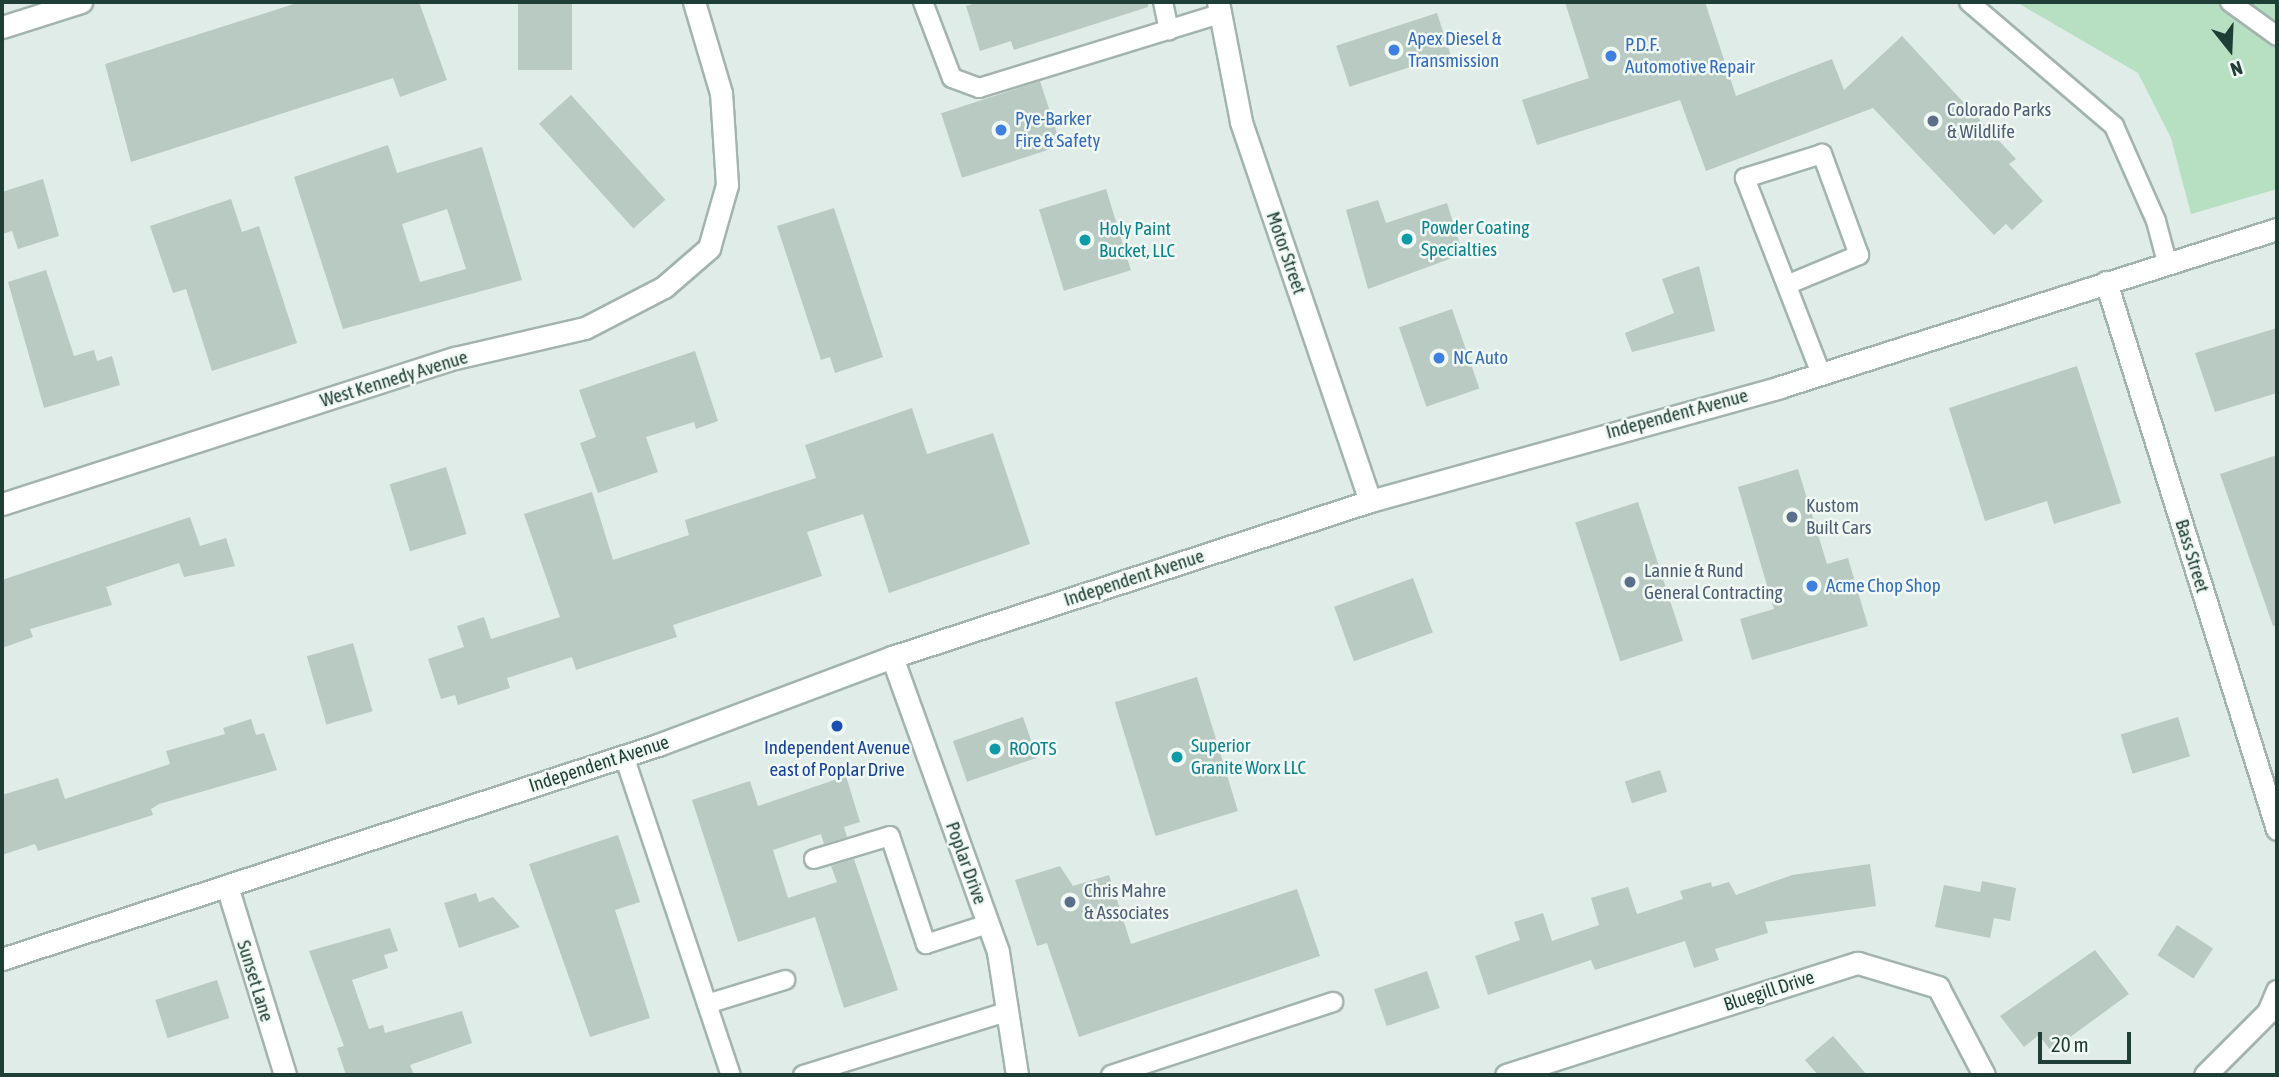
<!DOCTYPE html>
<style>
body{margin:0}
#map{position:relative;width:2279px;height:1077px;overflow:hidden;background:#e0ece7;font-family:"Asap Condensed",sans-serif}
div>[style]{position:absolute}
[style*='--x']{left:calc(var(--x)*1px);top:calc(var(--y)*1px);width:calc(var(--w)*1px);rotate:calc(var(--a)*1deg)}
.green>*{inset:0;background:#b7dfc1}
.building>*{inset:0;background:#b8cac2;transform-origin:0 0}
.roads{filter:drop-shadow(2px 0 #a2b4ae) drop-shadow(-2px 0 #a2b4ae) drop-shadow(0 2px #a2b4ae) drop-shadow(0 -2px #a2b4ae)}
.service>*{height:18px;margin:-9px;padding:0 9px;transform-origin:9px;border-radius:9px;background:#fff}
.minor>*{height:21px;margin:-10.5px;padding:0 10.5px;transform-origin:10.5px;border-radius:10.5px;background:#fff}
.tertiary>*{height:21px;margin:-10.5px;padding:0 10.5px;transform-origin:10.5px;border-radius:10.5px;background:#fff}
.dots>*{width:19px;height:19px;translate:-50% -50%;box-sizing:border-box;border:4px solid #f1f9f4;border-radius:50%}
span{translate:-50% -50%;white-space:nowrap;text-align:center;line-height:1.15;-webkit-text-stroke:5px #f1f9f4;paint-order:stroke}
.shop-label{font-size:19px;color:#366cbe}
.left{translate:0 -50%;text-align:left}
.service-label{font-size:19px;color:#4e5e75}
.culture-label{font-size:19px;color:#0d838f}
.street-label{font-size:19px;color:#1f3e35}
.transit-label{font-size:19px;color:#164399}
.frame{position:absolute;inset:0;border:4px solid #1f3e35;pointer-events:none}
.north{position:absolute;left:2195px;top:14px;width:70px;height:70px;-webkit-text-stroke:5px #f1f9f4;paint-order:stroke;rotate:162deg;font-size:19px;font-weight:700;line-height:28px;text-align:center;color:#1f3e35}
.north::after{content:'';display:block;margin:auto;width:24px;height:32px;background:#1f3e35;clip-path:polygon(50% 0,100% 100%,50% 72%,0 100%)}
.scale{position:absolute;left:2038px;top:1032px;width:93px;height:32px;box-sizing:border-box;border:4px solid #1f3e35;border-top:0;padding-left:9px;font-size:21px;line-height:24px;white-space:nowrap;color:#1f3e35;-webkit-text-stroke:5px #f1f9f4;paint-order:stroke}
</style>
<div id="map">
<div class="green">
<div style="clip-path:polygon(2016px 2px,2277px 2px,2277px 189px,2191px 214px,2171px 138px,2138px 73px)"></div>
</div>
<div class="building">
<div style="clip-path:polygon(300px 2px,419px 2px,447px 80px,400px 97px,393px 78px,131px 162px,105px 64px)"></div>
<div style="left:518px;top:2px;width:54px;height:68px"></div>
<div style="clip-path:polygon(979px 2px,1148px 2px,1148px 7px,1014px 50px,1011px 41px,980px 51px,966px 6px)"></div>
<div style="clip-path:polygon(1565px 2px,1705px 2px,1736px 96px,1832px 59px,1844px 90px,1902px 36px,2016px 159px,2009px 164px,2043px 201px,2012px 230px,2006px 224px,1994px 235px,1873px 108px,1706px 171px,1680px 100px,1537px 145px,1522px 100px,1589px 78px)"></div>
<div style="left:1437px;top:13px;width:43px;height:106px;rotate:72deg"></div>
<div style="left:1040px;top:81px;width:68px;height:104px;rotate:72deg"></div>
<div style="left:571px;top:95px;width:141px;height:43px;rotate:48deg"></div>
<div style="clip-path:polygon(evenodd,388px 145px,397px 173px,482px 147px,522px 280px,343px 329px,294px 177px,388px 145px,447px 209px,466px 269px,420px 282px,402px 224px,447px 209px)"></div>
<div style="clip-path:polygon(43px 179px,59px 236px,18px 249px,12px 231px,2px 234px,2px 192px)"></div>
<div style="left:1106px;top:189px;width:85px;height:70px;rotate:73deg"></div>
<div style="clip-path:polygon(231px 199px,242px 232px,259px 226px,297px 343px,212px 371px,186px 289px,173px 293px,150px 226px)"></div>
<div style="clip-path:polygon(1378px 200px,1386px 223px,1447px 203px,1463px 254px,1368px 289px,1346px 210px)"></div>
<div style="clip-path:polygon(834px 208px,883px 357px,835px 373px,830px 357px,821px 360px,777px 226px)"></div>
<div style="clip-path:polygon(1699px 266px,1715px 331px,1632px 352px,1625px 333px,1674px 313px,1662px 279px)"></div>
<div style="clip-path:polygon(46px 270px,74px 356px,94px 350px,97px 361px,112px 356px,120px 385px,44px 408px,8px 282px)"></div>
<div style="left:1452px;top:309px;width:84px;height:56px;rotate:71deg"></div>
<div style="clip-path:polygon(2277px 328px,2277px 393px,2215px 412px,2195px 353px)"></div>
<div style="clip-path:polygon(695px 351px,718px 421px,696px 429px,694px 422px,646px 437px,658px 472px,598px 493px,580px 443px,596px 437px,579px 390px)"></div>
<div style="clip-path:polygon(2077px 366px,2121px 503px,2054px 524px,2047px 501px,1985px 521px,1949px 408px)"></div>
<div style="clip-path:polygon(912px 408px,927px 454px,993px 433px,1030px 544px,889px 593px,863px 514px,807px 532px,822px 576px,673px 625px,677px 637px,640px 649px,576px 670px,572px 657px,507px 678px,510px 688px,458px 705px,455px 695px,441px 699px,428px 659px,464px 647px,457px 626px,484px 617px,491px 639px,560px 617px,524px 514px,592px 492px,613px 560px,689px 535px,685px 520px,816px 478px,805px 445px)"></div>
<div style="clip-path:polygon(2277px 455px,2277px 625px,2273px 626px,2220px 474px)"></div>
<div style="left:446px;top:467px;width:70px;height:59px;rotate:73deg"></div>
<div style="clip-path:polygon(1798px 469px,1827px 564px,1848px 558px,1868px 626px,1752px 660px,1740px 619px,1774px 609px,1738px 487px)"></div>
<div style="left:1638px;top:502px;width:146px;height:66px;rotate:72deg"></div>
<div style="clip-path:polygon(190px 517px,200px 546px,226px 538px,235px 566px,184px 577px,179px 563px,106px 587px,112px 605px,30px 629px,33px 637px,2px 648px,2px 580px)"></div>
<div style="left:1413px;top:578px;width:58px;height:84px;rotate:70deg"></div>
<div style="left:353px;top:643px;width:71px;height:48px;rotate:74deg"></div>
<div style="left:1197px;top:677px;width:140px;height:86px;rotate:73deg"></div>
<div style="left:1023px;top:717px;width:43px;height:74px;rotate:71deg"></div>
<div style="left:2178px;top:717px;width:41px;height:60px;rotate:73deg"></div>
<div style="clip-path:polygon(251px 719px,256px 735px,264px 733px,277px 770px,159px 804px,151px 809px,153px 815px,38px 851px,35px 844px,2px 855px,2px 795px,58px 778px,65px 799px,170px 764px,166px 751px,225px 734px,223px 728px)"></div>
<div style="left:1660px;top:770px;width:23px;height:37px;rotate:72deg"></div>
<div style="clip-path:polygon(846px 776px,860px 822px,844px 827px,847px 837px,824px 844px,821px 834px,773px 850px,788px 898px,837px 882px,831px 866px,854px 859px,898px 990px,844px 1008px,815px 917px,738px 942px,692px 800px,750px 781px,758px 806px)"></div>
<div style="clip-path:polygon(618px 835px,640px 902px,615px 910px,650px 1018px,590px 1037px,529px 864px)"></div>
<div style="clip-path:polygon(1870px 864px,1876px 906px,1765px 922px,1768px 933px,1715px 949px,1719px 960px,1694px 968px,1685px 941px,1595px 970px,1591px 960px,1488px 995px,1475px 956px,1520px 940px,1514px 922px,1543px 913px,1552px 941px,1599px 925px,1591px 898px,1628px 887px,1637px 914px,1683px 899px,1680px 891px,1711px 882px,1712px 887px,1729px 882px,1736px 895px,1792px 875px)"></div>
<div style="clip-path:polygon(1060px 866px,1073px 886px,1109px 875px,1131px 944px,1297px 889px,1320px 956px,1079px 1037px,1047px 943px,1037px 946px,1015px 880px)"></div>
<div style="clip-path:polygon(1982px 881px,2016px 888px,2010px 921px,1994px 918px,1990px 938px,1935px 927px,1944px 885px,1980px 892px)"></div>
<div style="clip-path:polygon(476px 893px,479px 902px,493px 897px,520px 927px,459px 948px,444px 903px)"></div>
<div style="left:2177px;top:925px;width:43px;height:36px;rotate:33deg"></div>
<div style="clip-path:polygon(390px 928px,398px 951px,384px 955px,388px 968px,352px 980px,369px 1029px,383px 1025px,385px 1033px,462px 1011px,472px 1043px,410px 1065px,414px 1075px,346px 1075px,337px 1048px,344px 1046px,309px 951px)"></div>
<div style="clip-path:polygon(2095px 950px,2129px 994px,2051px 1051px,2039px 1035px,2024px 1047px,2000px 1016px)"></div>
<div style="left:1427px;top:971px;width:39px;height:56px;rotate:71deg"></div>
<div style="left:217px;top:980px;width:40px;height:65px;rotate:72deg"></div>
<div style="clip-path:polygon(1833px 1036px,1867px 1075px,1818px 1075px,1805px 1060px)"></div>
</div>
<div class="roads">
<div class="service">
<div style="--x:923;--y:2;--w:81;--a:69.1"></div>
<div style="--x:952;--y:78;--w:29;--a:20"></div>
<div style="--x:979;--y:88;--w:252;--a:-17.1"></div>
<div style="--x:1163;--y:2;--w:29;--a:78"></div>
<div style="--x:1969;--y:2;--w:191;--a:40.5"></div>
<div style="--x:2114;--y:126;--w:104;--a:66.1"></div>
<div style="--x:2156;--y:221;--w:42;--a:75"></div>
<div style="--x:2230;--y:2;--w:58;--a:35.9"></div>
<div style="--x:1789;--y:284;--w:76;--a:-22.5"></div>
<div style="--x:1859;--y:255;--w:108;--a:-110.1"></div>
<div style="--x:1822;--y:154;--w:81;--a:162.7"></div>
<div style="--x:1745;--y:178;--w:210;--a:68.8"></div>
<div style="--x:624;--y:756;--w:336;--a:71.5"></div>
<div style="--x:814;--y:859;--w:79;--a:-16.8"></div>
<div style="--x:890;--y:836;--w:114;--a:71.6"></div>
<div style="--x:926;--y:944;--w:65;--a:-17.9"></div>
<div style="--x:707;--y:1004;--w:82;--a:-17.1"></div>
<div style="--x:803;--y:1075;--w:214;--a:-17.2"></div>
<div style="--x:1111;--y:1075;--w:234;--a:-18.2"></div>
</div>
<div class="minor">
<div style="--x:1218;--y:2;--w:122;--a:79.1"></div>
<div style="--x:1241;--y:122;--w:400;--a:71.2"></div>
<div style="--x:2;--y:27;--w:83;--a:-17.6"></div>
<div style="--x:2106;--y:282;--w:573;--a:72.64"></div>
<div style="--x:2;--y:504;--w:476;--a:-17.9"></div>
<div style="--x:455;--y:358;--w:133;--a:-13"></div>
<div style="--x:585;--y:328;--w:89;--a:-27.4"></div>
<div style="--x:664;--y:287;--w:60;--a:-40.9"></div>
<div style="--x:709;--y:248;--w:66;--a:-74.1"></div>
<div style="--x:727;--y:185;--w:92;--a:-93.7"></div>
<div style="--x:721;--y:93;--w:95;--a:-106.5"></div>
<div style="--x:892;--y:657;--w:313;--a:70.2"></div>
<div style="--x:998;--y:952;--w:124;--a:81.2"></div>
<div style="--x:227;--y:886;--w:198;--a:72.9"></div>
<div style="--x:1506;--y:1075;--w:369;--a:-17.7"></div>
<div style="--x:1858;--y:963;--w:84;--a:16.7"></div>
<div style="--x:1938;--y:987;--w:99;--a:62.4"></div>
<div style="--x:2205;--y:1075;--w:89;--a:-45"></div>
<div style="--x:2268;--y:1012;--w:23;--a:-67"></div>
</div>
<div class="tertiary">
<div style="--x:2;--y:959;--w:690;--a:-18.07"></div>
<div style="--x:658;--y:745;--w:250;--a:-20.6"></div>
<div style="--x:892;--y:657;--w:503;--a:-18.07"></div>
<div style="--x:1370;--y:501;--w:426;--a:-15.5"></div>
<div style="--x:1780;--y:387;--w:522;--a:-17.64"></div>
</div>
</div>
<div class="dots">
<div style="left:1394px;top:50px;background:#3f7fe0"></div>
<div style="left:1611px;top:56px;background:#3f7fe0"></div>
<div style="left:1933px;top:121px;background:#5c6f8a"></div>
<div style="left:1001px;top:130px;background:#3f7fe0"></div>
<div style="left:1407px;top:239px;background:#0f9aa8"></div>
<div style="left:1085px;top:240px;background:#0f9aa8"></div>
<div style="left:1439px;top:358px;background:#3f7fe0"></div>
<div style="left:1792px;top:517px;background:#5c6f8a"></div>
<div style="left:1630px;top:582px;background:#5c6f8a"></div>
<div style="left:1812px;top:586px;background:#3f7fe0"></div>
<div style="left:837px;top:726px;background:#1a4fb4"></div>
<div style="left:995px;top:749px;background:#0f9aa8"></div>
<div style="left:1177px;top:757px;background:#0f9aa8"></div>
<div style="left:1070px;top:902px;background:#5c6f8a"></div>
</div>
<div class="shop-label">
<span class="left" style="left:1408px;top:50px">Apex Diesel &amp;<br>Transmission</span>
<span class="left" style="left:1625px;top:56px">P.D.F.<br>Automotive Repair</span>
<span class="left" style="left:1015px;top:130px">Pye-Barker<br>Fire &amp; Safety</span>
<span class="left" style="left:1453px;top:358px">NC Auto</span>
<span class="left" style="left:1826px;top:586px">Acme Chop Shop</span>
</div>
<div class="service-label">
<span class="left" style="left:1947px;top:121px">Colorado Parks<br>&amp; Wildlife</span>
<span class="left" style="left:1806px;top:517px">Kustom<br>Built Cars</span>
<span class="left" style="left:1644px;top:582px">Lannie &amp; Rund<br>General Contracting</span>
<span class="left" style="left:1084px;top:902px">Chris Mahre<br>&amp; Associates</span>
</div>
<div class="culture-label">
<span class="left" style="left:1421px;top:239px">Powder Coating<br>Specialties</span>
<span class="left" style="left:1099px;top:240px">Holy Paint<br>Bucket, LLC</span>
<span class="left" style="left:1191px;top:757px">Superior<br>Granite Worx LLC</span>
<span class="left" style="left:1009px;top:749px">ROOTS</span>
</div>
<div class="street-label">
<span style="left:1286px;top:253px;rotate:71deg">Motor Street</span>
<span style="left:394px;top:379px;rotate:-17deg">West Kennedy Avenue</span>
<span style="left:1677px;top:414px;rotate:-15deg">Independent Avenue</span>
<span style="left:2192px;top:556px;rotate:73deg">Bass Street</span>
<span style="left:1134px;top:578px;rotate:-18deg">Independent Avenue</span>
<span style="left:599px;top:764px;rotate:-18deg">Independent Avenue</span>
<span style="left:966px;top:863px;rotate:70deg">Poplar Drive</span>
<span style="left:255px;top:981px;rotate:73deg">Sunset Lane</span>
<span style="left:1769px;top:991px;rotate:-18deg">Bluegill Drive</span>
</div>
<div class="transit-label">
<span style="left:837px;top:759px">Independent Avenue<br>east of Poplar Drive</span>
</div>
<div class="frame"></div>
<div class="north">N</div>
<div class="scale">20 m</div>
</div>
